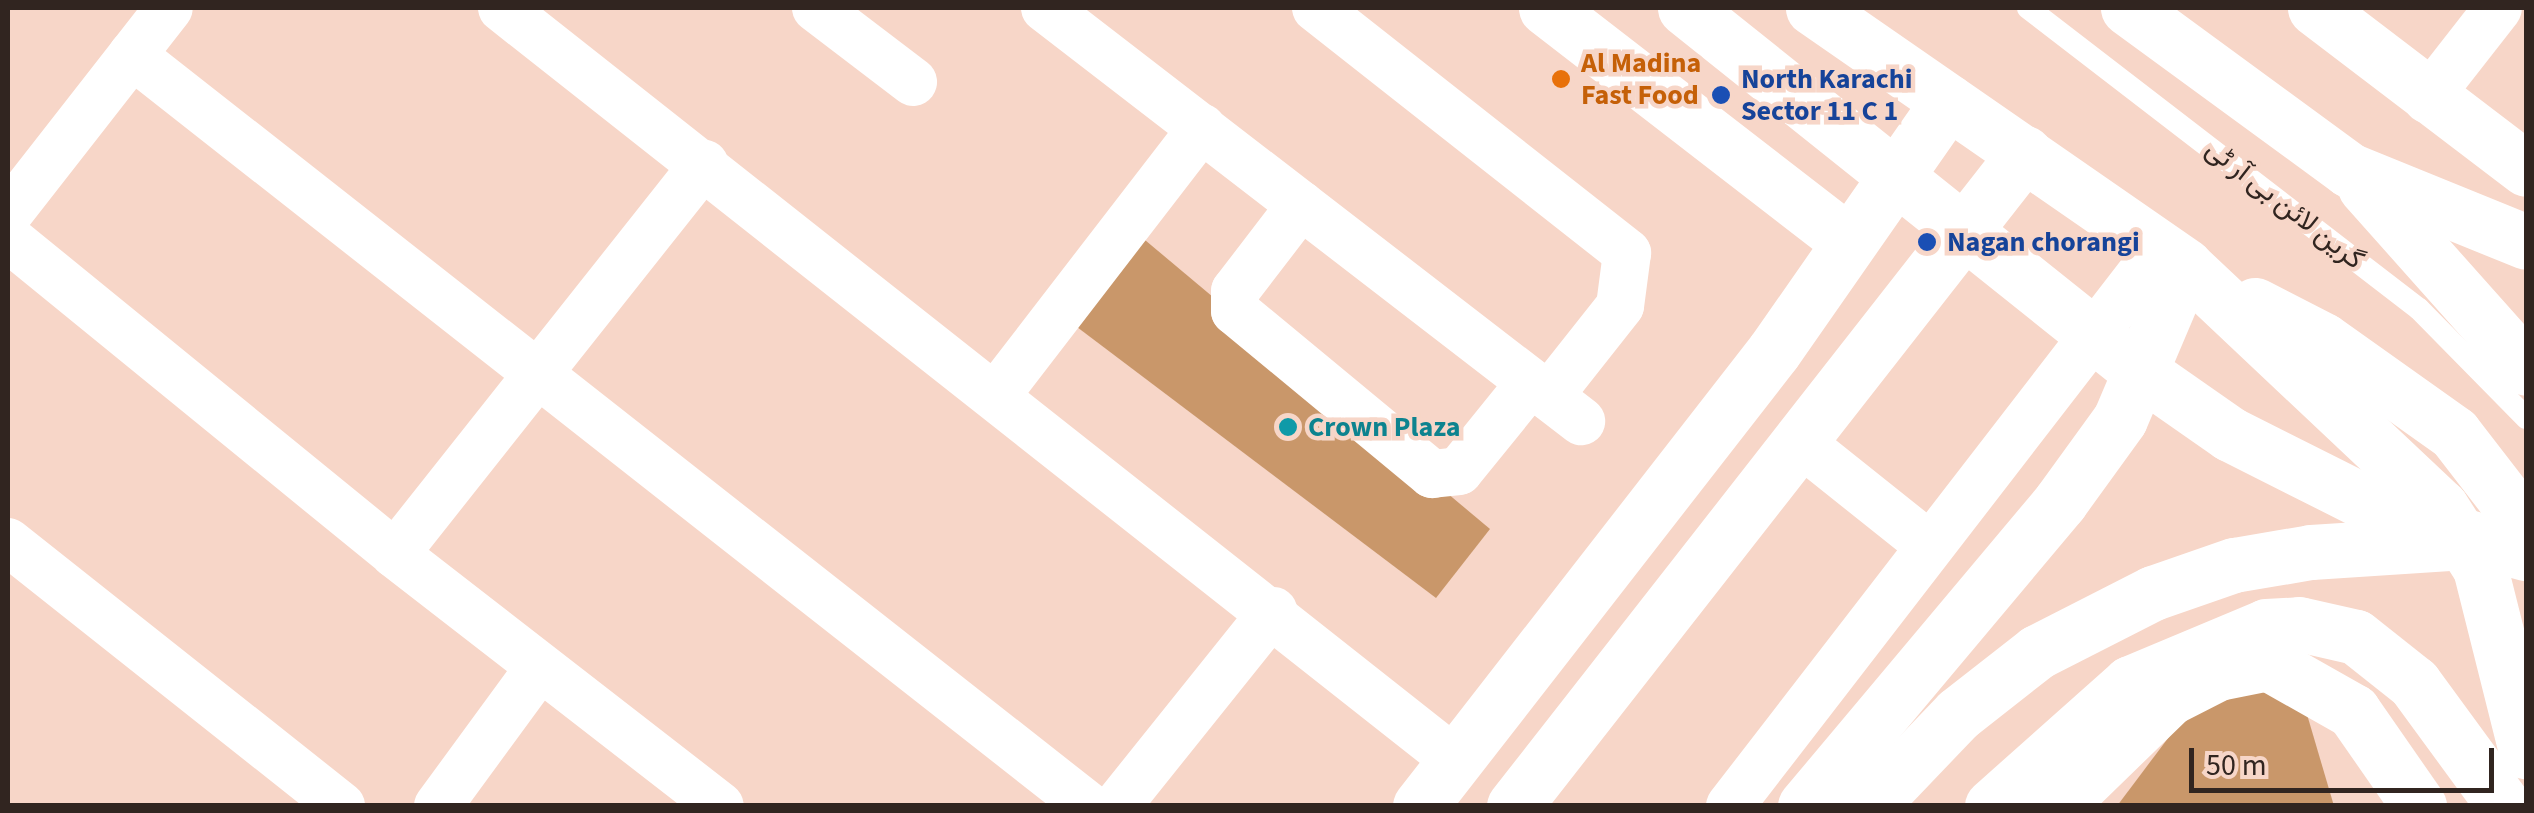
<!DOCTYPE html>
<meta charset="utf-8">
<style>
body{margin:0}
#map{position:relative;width:2534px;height:813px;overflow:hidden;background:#f7d6c8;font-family:"Source Sans 3",Vazirmatn,sans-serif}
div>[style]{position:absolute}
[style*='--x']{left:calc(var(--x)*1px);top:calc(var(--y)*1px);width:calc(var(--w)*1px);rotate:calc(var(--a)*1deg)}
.building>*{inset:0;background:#c9976a}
.service>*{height:22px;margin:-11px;padding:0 11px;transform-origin:11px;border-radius:11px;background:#fff}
.minor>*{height:48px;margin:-24px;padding:0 24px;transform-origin:24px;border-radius:24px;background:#fff}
.tertiary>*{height:55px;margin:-27.5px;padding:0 27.5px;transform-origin:27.5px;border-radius:27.5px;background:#fff}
.secondary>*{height:55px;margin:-27.5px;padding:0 27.5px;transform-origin:27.5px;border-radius:27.5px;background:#fff}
.primary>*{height:55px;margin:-27.5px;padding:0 27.5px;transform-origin:27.5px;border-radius:27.5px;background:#fff}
.dots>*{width:28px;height:28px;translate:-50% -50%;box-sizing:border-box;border:5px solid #f7d6c8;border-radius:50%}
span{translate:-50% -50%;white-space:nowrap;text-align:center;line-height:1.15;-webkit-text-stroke:9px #f7d6c8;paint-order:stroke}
.food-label{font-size:28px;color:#c56008;font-weight:700}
.left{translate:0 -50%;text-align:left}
.transit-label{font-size:28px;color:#164399;font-weight:700}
.street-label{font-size:28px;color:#312520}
.culture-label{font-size:28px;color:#0d838f;font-weight:700}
.frame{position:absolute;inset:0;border:10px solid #312520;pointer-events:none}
.scale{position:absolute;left:2189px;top:748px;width:305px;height:45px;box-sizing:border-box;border:5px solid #312520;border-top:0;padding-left:12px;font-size:30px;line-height:35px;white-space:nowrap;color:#312520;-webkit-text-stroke:8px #f7d6c8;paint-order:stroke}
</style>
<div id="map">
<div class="building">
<div style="clip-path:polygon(1139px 235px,1490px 529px,1436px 598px,1073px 324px)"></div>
<div style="clip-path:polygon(2275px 689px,2306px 711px,2334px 806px,2117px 806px,2202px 693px)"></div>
</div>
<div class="service">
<div style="--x:2028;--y:8;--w:493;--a:37.6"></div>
<div style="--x:2419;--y:309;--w:153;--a:45.5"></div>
</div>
<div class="minor">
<div style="--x:502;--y:8;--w:1214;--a:38.28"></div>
<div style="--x:816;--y:8;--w:122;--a:37.3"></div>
<div style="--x:1045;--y:8;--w:677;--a:37.62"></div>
<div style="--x:1316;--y:8;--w:396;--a:38.2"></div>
<div style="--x:1627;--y:253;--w:53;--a:97.5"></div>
<div style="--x:1620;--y:306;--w:115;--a:128.3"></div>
<div style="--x:132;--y:55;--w:1216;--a:38.15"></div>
<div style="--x:2427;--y:99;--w:115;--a:-52"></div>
<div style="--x:1301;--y:205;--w:108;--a:127.5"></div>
<div style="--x:1235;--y:291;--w:20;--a:90"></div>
<div style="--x:1235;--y:311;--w:256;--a:39.6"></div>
<div style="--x:1432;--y:474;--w:27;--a:-6"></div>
<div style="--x:1459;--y:471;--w:114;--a:-51"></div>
<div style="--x:8;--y:214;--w:261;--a:-52"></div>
<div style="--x:8;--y:238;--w:500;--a:39.2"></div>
<div style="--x:395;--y:554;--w:411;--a:37.8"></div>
<div style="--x:997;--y:394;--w:336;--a:-52.4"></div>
<div style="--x:1801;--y:443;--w:164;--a:38.6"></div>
<div style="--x:8;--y:542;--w:425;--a:38.4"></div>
<div style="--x:395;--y:554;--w:498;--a:-51.6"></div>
<div style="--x:438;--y:806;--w:171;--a:-53.8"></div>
<div style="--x:1117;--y:806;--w:250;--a:-51.3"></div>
<div style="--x:1730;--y:806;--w:699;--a:-52.33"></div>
</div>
<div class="tertiary">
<div style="--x:1546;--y:8;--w:381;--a:37.7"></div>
<div style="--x:2315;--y:8;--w:265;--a:37.3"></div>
<div style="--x:1420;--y:806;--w:576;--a:-52.12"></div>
<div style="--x:1774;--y:351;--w:304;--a:-55.1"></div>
<div style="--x:1514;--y:806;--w:829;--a:-51.96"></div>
<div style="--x:2058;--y:806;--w:155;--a:-44.2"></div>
<div style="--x:2169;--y:698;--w:55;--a:-27"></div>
<div style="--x:2218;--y:673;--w:51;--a:-11.3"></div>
<div style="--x:2268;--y:663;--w:98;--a:29.5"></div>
<div style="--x:2353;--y:711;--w:116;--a:55.2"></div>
</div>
<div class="secondary">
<div style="--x:1805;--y:806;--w:397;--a:-50"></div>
<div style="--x:2060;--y:502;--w:102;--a:-54.1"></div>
<div style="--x:2120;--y:419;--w:166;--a:-67"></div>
<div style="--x:1992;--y:806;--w:185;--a:-41.7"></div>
<div style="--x:2130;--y:683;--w:147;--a:-22.7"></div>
<div style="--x:2266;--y:626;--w:33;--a:-3"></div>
<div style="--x:2299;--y:624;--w:58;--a:12.8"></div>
<div style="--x:2356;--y:637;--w:74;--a:38.4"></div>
<div style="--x:2414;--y:683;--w:152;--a:53.8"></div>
</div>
<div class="primary">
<div style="--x:1685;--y:8;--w:575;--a:38.64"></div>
<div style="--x:2134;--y:367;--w:117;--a:34.9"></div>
<div style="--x:2230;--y:434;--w:185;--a:26.7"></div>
<div style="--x:2395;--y:517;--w:136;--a:15.4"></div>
<div style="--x:1813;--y:8;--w:453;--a:34.7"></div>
<div style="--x:2185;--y:266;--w:352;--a:43.3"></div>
<div style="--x:2441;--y:507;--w:72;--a:57.4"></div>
<div style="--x:2480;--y:568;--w:189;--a:75.9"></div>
<div style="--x:2128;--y:8;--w:274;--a:36.2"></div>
<div style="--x:2349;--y:170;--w:191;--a:22.1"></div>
<div style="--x:2365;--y:187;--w:242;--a:48.3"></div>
<div style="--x:2255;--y:305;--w:76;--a:27.2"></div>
<div style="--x:2323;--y:340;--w:161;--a:35.4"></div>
<div style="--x:2454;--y:433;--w:118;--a:52.3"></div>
<div style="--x:1870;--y:806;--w:127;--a:-46.3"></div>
<div style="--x:1958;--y:714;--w:100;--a:-38.1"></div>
<div style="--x:2037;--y:652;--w:130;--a:-27"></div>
<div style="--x:2153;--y:593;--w:86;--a:-19.1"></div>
<div style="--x:2234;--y:565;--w:78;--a:-9.6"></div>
<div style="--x:2311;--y:552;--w:138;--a:-3.7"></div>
</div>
<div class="dots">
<div style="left:1561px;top:79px;background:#e8710a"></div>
<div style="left:1721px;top:95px;background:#1a4fb4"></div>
<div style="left:1927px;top:242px;background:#1a4fb4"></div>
<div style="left:1288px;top:427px;background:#0f9aa8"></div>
</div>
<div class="food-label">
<span class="left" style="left:1581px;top:79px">Al Madina<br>Fast Food</span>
</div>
<div class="transit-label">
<span class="left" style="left:1741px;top:95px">North Karachi<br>Sector 11 C 1</span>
<span class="left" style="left:1947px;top:242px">Nagan chorangi</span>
</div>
<div class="street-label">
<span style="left:2285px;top:204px;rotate:38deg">گرین لائن بی آر ٹی</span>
</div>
<div class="culture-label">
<span class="left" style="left:1308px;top:427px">Crown Plaza</span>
</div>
<div class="frame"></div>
<div class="scale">50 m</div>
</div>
